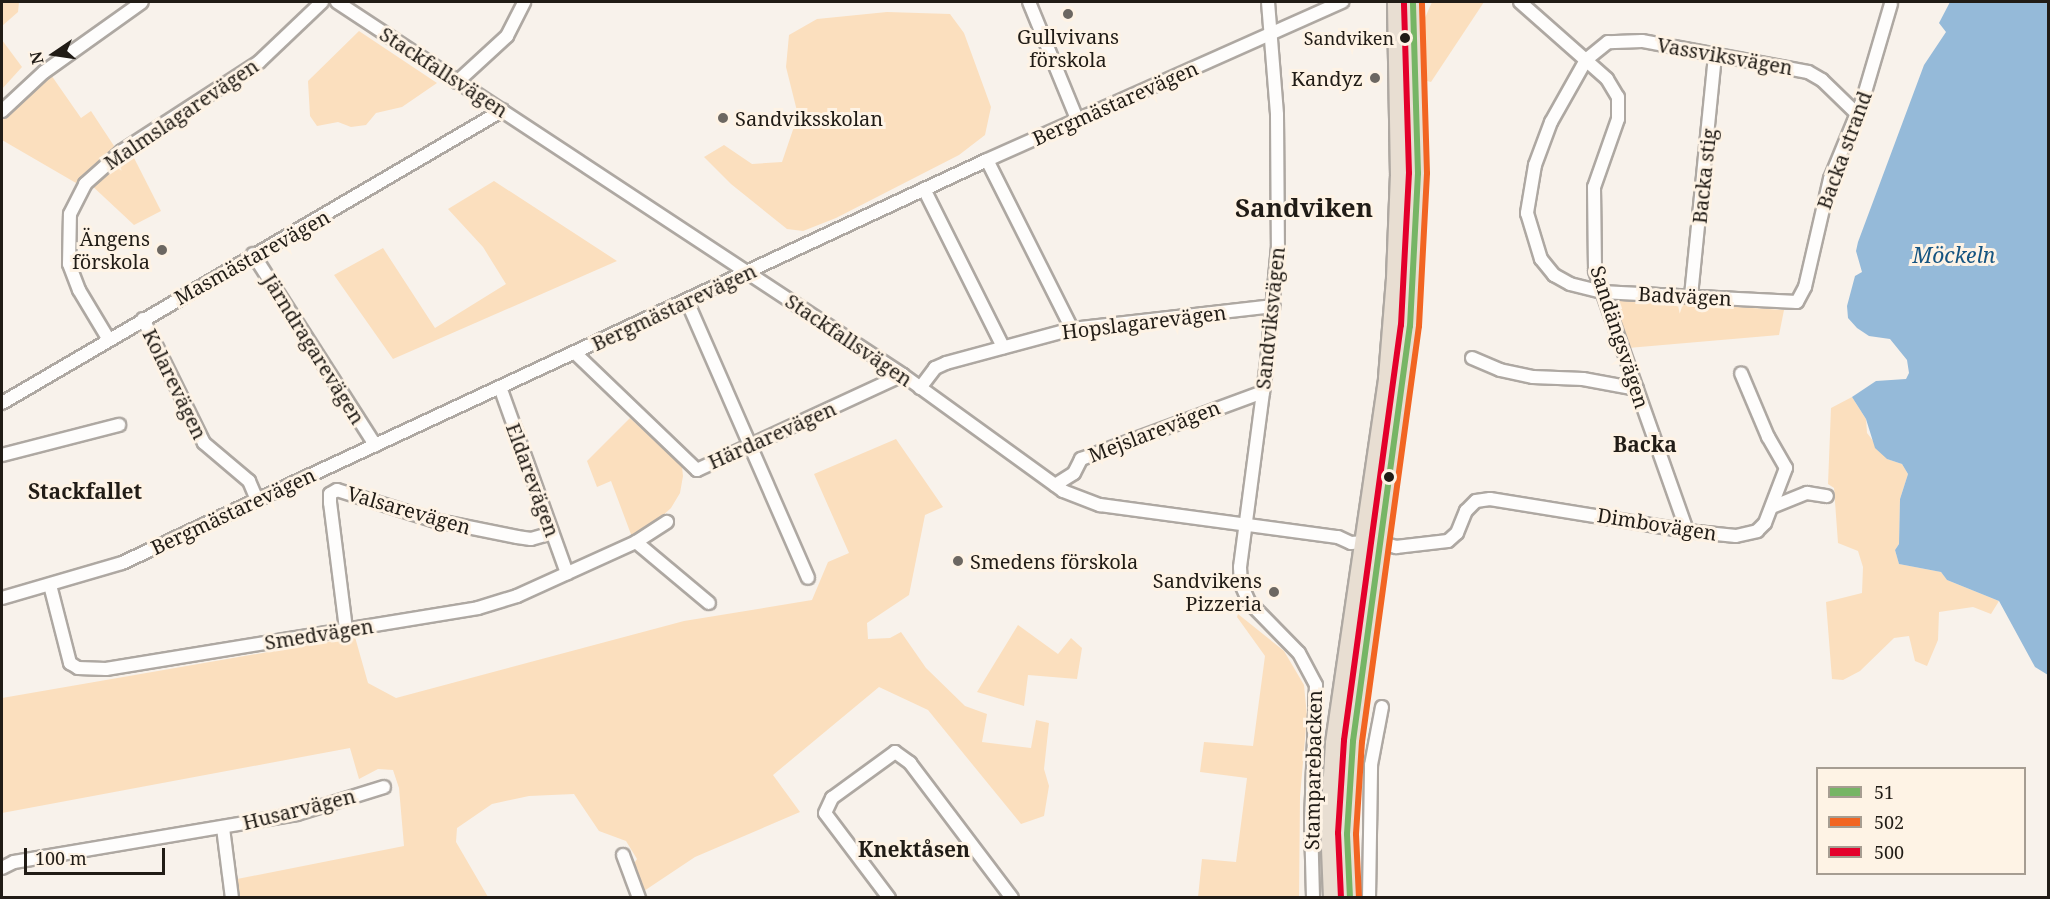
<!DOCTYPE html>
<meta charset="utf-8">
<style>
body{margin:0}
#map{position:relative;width:2050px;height:899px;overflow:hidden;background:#f8f2eb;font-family:"Noto Serif",serif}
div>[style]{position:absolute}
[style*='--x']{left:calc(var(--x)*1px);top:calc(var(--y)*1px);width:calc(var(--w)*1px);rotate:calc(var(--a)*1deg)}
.green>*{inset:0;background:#fbdfbe}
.water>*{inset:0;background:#95bad9}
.roads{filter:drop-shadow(2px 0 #aea8a2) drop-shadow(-2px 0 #aea8a2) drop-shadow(0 2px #aea8a2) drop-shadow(0 -2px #aea8a2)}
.minor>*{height:12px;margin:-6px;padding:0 6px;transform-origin:6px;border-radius:6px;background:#fefdfc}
.highway>*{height:18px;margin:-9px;padding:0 9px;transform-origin:9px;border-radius:9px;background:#e8ded2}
.bus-1>*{height:6px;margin:-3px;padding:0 3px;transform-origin:3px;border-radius:3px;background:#76b565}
.bus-2>*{height:6px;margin:-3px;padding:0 3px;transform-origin:3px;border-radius:3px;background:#f26522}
.bus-3>*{height:6px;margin:-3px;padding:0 3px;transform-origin:3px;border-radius:3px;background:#e4002b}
.dots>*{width:16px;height:16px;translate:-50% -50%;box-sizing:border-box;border:3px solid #fef3e5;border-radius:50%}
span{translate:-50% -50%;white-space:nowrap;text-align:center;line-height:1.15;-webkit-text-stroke:6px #fef3e5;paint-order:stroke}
.bus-label{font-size:18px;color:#211c16}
.right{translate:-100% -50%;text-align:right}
.poi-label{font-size:20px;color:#211c16}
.left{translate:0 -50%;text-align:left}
.street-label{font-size:20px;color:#211c16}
.water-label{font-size:21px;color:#155481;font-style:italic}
.neighbourhood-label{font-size:21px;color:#211c16;font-weight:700}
.district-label{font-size:26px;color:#211c16;font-weight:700}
.frame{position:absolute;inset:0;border:3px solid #211c16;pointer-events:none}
.legend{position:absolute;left:1816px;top:767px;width:210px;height:108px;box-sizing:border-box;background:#fef3e5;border:2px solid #a69d92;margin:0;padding:8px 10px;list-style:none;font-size:18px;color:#211c16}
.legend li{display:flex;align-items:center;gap:12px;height:30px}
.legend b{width:30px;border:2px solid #a69d92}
.north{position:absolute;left:24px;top:24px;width:60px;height:60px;-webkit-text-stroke:4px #fef3e5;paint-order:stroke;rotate:257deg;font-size:16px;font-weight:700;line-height:24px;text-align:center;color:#211c16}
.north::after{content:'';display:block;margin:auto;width:21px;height:27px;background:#211c16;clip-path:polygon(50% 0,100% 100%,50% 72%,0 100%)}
.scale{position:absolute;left:24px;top:848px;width:141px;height:27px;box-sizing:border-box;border:3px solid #211c16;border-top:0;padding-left:8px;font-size:18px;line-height:21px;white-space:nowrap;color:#211c16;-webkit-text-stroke:4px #fef3e5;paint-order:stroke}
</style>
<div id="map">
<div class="green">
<div style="clip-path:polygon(2px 2px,19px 2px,18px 12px,2px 26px)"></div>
<div style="clip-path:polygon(1432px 2px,1484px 2px,1431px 82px,1427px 81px,1424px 20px)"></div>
<div style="clip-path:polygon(887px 12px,950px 14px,964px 33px,991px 107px,985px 135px,959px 155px,836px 218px,803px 231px,787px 229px,731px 184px,704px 157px,724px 145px,752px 164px,782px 162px,798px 115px,786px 67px,789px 35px,817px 19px)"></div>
<div style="clip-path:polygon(359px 31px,437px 83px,402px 107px,376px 113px,366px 125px,351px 127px,338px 122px,317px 126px,310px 116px,308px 81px)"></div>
<div style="clip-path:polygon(2px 40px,22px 67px,2px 89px)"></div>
<div style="clip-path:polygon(49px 72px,81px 118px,91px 111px,116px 149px,76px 183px,2px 140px,2px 118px)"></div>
<div style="clip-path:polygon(131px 152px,161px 211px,134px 225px,89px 183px)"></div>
<div style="clip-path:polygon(494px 181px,617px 261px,393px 359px,334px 275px,383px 248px,435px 328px,506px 284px,483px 247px,448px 209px)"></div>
<div style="clip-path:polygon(1611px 299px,1784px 310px,1779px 335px,1628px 348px)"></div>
<div style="clip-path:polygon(1852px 397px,1866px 419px,1867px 433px,1887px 459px,1902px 464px,1908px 474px,1900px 499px,1899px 544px,1895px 550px,1899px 564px,1941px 572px,1947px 580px,1999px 601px,1991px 614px,1973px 607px,1939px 612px,1938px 640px,1927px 666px,1915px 661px,1909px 636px,1894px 638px,1860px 671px,1843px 680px,1832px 679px,1826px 602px,1862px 593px,1863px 567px,1858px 551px,1838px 543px,1834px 488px,1828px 484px,1831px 408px)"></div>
<div style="clip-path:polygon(630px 418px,682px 467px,683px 476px,680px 493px,671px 508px,648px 529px,632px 537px,611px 481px,597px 487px,587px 461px)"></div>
<div style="clip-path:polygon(896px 439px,943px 507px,925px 515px,909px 595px,867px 623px,868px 639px,890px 638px,901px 632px,926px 668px,965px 706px,987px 714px,982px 742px,1031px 748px,1036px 720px,1049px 723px,1044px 769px,1049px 786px,1044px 816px,1021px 824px,928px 710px,879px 687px,773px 775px,800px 812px,695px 857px,641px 893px,629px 871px,637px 859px,626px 841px,599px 831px,574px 794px,529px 796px,492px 804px,457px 828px,456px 842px,488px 897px,240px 897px,237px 879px,404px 846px,399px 788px,393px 770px,378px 769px,359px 779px,350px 748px,2px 813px,2px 698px,355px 637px,368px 683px,396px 698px,684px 621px,812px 600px,828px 562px,849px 553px,814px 474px)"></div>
<div style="clip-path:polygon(1238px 614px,1284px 651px,1304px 685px,1307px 716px,1300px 797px,1299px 897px,1198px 897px,1202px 859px,1236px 862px,1247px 778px,1200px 772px,1204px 742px,1253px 746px,1265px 656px,1237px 617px)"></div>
<div style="clip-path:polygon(1018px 625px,1058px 654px,1071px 638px,1082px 648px,1077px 679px,1028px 675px,1024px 706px,977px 692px)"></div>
</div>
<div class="water">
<div style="clip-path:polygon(1950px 2px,2048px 2px,2048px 675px,2035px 667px,1999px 601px,1947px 580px,1941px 572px,1899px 564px,1895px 550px,1899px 544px,1900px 499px,1908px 474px,1902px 464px,1887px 459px,1875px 448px,1866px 419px,1852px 397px,1876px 381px,1906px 379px,1909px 373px,1907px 360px,1890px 339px,1869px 336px,1857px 328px,1848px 318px,1847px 306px,1855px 276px,1862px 272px,1856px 251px,1858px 242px,1924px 65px,1946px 32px,1939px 23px)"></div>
</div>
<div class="roads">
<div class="minor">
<div style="--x:337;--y:2;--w:678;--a:33.39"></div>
<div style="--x:903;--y:375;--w:198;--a:35.9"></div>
<div style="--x:1063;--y:491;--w:40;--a:21"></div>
<div style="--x:1100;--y:505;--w:240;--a:7.7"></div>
<div style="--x:1338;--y:537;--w:14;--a:25"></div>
<div style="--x:1351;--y:543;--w:14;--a:-4"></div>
<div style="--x:1029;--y:2;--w:126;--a:67.7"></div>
<div style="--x:1268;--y:2;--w:113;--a:85.4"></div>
<div style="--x:1277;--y:115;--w:131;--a:89.6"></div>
<div style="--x:1278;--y:246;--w:117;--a:95.4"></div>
<div style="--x:1267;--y:362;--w:207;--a:97.5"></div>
<div style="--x:1240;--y:567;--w:17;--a:87"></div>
<div style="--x:1241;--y:584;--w:20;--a:66"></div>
<div style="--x:1249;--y:602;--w:71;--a:45.6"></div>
<div style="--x:1299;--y:653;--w:36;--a:62"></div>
<div style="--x:1316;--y:685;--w:136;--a:92.1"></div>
<div style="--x:1311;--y:821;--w:77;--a:88.5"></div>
<div style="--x:1520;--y:2;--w:116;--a:41.5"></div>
<div style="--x:1607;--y:79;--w:21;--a:59"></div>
<div style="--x:1618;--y:97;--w:22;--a:90"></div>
<div style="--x:1618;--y:119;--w:72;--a:109.4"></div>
<div style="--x:1594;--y:187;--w:84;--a:89.3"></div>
<div style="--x:1595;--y:271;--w:276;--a:70.5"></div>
<div style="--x:457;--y:82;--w:68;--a:-42.6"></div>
<div style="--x:507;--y:36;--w:38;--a:-63"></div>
<div style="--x:2;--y:111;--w:57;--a:-42.9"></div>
<div style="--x:44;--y:72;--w:120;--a:-35.5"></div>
<div style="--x:1855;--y:112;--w:46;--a:-135.9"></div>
<div style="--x:1822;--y:80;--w:16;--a:-150"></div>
<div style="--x:1808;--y:72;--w:169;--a:-169.4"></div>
<div style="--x:1642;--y:41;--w:34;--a:178"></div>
<div style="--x:1608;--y:42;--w:28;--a:141"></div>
<div style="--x:1586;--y:60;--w:71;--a:119.4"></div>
<div style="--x:1551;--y:122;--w:46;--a:110.4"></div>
<div style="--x:1535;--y:165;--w:49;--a:99.5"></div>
<div style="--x:1527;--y:213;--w:48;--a:73.1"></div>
<div style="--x:1541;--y:259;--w:21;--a:51"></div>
<div style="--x:1554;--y:275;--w:18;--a:29"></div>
<div style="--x:1570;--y:284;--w:32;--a:14"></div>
<div style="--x:1601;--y:292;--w:196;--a:2.9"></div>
<div style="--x:1797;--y:302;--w:17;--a:-62"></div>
<div style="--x:1805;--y:287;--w:111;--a:-77"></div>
<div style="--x:1830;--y:179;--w:87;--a:-67.6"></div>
<div style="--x:1863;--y:99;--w:99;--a:-73.6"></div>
<div style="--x:987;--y:160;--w:189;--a:63.3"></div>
<div style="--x:924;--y:189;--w:177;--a:63.4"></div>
<div style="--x:253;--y:254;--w:227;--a:57.4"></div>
<div style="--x:1691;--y:296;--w:242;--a:-84.3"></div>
<div style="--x:687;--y:301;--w:302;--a:66.4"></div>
<div style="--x:143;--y:319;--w:138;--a:63.8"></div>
<div style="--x:204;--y:443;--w:59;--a:40.2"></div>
<div style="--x:249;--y:481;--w:21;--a:67"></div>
<div style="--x:109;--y:340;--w:58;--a:-121"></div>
<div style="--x:79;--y:290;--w:28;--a:-111"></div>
<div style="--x:69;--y:264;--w:50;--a:-88.9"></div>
<div style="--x:70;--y:214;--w:34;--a:-63"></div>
<div style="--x:85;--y:184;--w:50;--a:-41.7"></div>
<div style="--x:122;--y:151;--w:163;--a:-33"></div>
<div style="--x:259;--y:62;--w:87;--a:-43.6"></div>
<div style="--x:575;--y:353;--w:169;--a:43.8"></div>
<div style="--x:697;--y:470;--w:227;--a:-24.8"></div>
<div style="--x:1472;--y:358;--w:30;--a:23"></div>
<div style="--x:1500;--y:370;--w:34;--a:12"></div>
<div style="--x:1533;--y:377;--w:50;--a:2.3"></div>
<div style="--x:1583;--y:379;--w:55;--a:10.5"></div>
<div style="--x:500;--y:387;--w:198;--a:70.2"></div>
<div style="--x:920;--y:388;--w:25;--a:-53"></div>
<div style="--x:935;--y:368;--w:12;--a:-24"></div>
<div style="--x:946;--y:363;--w:131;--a:-15.1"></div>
<div style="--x:1072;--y:329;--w:203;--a:-6.5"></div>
<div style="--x:2;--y:403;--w:580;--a:-30.32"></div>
<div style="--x:2;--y:455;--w:121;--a:-14.4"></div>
<div style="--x:1055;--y:485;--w:22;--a:-32"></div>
<div style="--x:1074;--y:473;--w:16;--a:-63"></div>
<div style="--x:1081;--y:459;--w:194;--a:-20.2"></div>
<div style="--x:1772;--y:507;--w:38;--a:-22"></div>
<div style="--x:1807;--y:493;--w:20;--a:9"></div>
<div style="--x:636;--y:542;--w:95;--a:39.9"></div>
<div style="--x:1382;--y:543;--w:15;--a:16"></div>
<div style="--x:1396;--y:547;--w:52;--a:-6.6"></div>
<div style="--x:1448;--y:541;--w:12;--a:-42"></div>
<div style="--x:1457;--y:533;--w:24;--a:-68"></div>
<div style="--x:1466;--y:511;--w:14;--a:-45"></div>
<div style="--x:1476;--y:501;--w:14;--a:-8"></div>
<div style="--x:1490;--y:499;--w:200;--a:9.2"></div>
<div style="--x:1687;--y:531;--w:49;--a:5.8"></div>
<div style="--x:1736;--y:536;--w:22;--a:-13"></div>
<div style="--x:1757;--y:531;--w:11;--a:-45"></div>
<div style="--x:1765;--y:523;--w:59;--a:-69.1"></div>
<div style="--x:1786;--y:468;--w:36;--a:-120"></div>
<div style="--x:1768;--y:437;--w:69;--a:-112.9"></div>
<div style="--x:50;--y:585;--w:81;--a:75.6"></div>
<div style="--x:70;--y:663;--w:9;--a:32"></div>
<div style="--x:78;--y:668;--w:28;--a:2"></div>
<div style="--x:106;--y:669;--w:377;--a:-9.3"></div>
<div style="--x:478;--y:608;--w:41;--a:-17.1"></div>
<div style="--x:517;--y:596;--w:131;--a:-24.4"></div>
<div style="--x:636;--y:542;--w:37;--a:-33"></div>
<div style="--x:2;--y:598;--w:125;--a:-16.3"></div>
<div style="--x:122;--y:563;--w:954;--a:-24.98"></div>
<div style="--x:987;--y:160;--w:389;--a:-24"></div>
<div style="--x:346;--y:629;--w:127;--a:-97.2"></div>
<div style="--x:330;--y:503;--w:9;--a:-90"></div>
<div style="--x:330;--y:494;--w:8;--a:-30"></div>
<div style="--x:337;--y:490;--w:101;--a:17.4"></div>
<div style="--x:433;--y:520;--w:86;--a:11.4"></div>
<div style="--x:517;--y:537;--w:14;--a:8"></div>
<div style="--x:531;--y:539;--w:22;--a:-16"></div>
<div style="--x:223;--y:828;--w:71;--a:82.7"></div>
<div style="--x:623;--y:855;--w:46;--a:69.6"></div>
<div style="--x:2;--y:868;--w:13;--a:-27"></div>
<div style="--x:14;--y:862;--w:287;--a:-9.6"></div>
<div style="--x:297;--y:814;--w:91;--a:-17.2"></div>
<div style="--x:889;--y:898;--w:106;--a:-127"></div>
<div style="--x:825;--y:813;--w:17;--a:-65"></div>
<div style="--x:832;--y:798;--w:78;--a:-36.1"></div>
<div style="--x:895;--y:752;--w:19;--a:36"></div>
<div style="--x:910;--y:763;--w:169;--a:52.9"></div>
<div style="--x:1369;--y:898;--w:133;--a:-89.1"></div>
<div style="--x:1371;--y:765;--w:59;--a:-79.3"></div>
</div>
<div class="highway">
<div style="--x:1333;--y:898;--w:75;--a:-92.3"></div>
<div style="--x:1330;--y:823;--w:80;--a:-86.4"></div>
<div style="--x:1335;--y:743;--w:369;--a:-81.7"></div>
<div style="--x:1388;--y:378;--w:100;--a:-85.4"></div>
<div style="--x:1396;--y:278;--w:102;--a:-87.8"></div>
<div style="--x:1400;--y:176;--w:174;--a:-91"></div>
<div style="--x:1350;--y:898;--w:64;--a:-92.7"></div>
<div style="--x:1347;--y:834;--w:93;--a:-86.3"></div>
<div style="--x:1353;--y:741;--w:419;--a:-82.2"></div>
<div style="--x:1410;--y:326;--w:153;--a:-87"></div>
<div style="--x:1418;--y:173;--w:171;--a:-91.7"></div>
</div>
</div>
<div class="bus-1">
<div style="--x:1350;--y:898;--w:64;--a:-92.7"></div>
<div style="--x:1347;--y:834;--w:93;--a:-86.3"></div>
<div style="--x:1353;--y:741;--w:419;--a:-82.2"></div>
<div style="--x:1410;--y:326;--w:153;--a:-87"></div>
<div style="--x:1418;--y:173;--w:171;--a:-91.7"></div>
</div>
<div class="bus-2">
<div style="--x:1359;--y:898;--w:64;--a:-92.7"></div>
<div style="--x:1356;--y:834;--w:92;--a:-86.3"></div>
<div style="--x:1362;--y:742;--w:420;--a:-82.2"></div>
<div style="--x:1419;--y:326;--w:153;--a:-87"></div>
<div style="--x:1427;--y:173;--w:171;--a:-91.7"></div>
</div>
<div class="bus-3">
<div style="--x:1341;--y:898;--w:65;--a:-92.6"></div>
<div style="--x:1338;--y:833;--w:93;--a:-86.3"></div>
<div style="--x:1344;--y:740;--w:419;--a:-82.2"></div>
<div style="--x:1401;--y:325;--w:152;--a:-87"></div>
<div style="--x:1409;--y:173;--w:171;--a:-91.7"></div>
</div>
<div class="dots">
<div style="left:1068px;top:14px;background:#6c6761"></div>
<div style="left:1405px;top:38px;background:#211c16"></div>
<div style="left:1375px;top:78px;background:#6c6761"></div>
<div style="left:723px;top:118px;background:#6c6761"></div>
<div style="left:162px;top:250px;background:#6c6761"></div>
<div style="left:1389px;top:477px;background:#211c16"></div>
<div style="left:958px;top:561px;background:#6c6761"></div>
<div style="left:1274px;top:592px;background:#6c6761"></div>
</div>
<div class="bus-label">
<span class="right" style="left:1394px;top:38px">Sandviken</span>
</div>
<div class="poi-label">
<span style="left:1068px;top:48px">Gullvivans<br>förskola</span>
<span class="right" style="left:1363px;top:78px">Kandyz</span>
<span class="left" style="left:735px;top:118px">Sandviksskolan</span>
<span class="right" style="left:150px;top:250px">Ängens<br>förskola</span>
<span class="left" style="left:970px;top:561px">Smedens förskola</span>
<span class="right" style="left:1262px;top:592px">Sandvikens<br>Pizzeria</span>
</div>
<div class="street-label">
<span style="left:1725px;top:56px;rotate:10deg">Vassviksvägen</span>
<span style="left:444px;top:72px;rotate:33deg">Stackfallsvägen</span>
<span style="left:1115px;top:103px;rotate:-24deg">Bergmästarevägen</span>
<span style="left:181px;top:114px;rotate:-34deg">Malmslagarevägen</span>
<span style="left:1844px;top:150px;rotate:-70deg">Backa strand</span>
<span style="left:1704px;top:176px;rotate:-84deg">Backa stig</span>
<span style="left:252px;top:257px;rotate:-29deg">Masmästarevägen</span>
<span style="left:1685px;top:296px;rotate:3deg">Badvägen</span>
<span style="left:674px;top:307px;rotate:-25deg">Bergmästarevägen</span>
<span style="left:1270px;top:318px;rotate:-84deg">Sandviksvägen</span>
<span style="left:1144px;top:322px;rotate:-7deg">Hopslagarevägen</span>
<span style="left:1620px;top:337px;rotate:72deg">Sandängsvägen</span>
<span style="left:849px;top:340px;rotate:34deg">Stackfallsvägen</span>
<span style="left:314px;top:349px;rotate:58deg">Järndragarevägen</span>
<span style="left:175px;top:384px;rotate:64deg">Kolarevägen</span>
<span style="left:1154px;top:431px;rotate:-21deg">Mejslarevägen</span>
<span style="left:772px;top:435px;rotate:-24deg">Härdarevägen</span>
<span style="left:533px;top:480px;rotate:70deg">Eldarevägen</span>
<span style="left:409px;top:510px;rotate:16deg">Valsarevägen</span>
<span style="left:233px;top:511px;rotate:-25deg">Bergmästarevägen</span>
<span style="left:1657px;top:524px;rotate:9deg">Dimbovägen</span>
<span style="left:319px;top:634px;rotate:-9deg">Smedvägen</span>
<span style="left:1313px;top:770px;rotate:-89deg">Stamparebacken</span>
<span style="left:299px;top:809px;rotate:-14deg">Husarvägen</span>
</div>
<div class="water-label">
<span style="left:1954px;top:255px">Möckeln</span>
</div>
<div class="neighbourhood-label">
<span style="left:1645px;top:444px">Backa</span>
<span style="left:85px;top:491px">Stackfallet</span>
<span style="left:914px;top:849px">Knektåsen</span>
</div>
<div class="district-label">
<span style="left:1304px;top:208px">Sandviken</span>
</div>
<div class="frame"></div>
<ul class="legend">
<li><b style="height:8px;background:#76b565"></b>51</li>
<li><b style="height:8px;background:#f26522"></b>502</li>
<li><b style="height:8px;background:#e4002b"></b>500</li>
</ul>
<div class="north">N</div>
<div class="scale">100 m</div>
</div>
